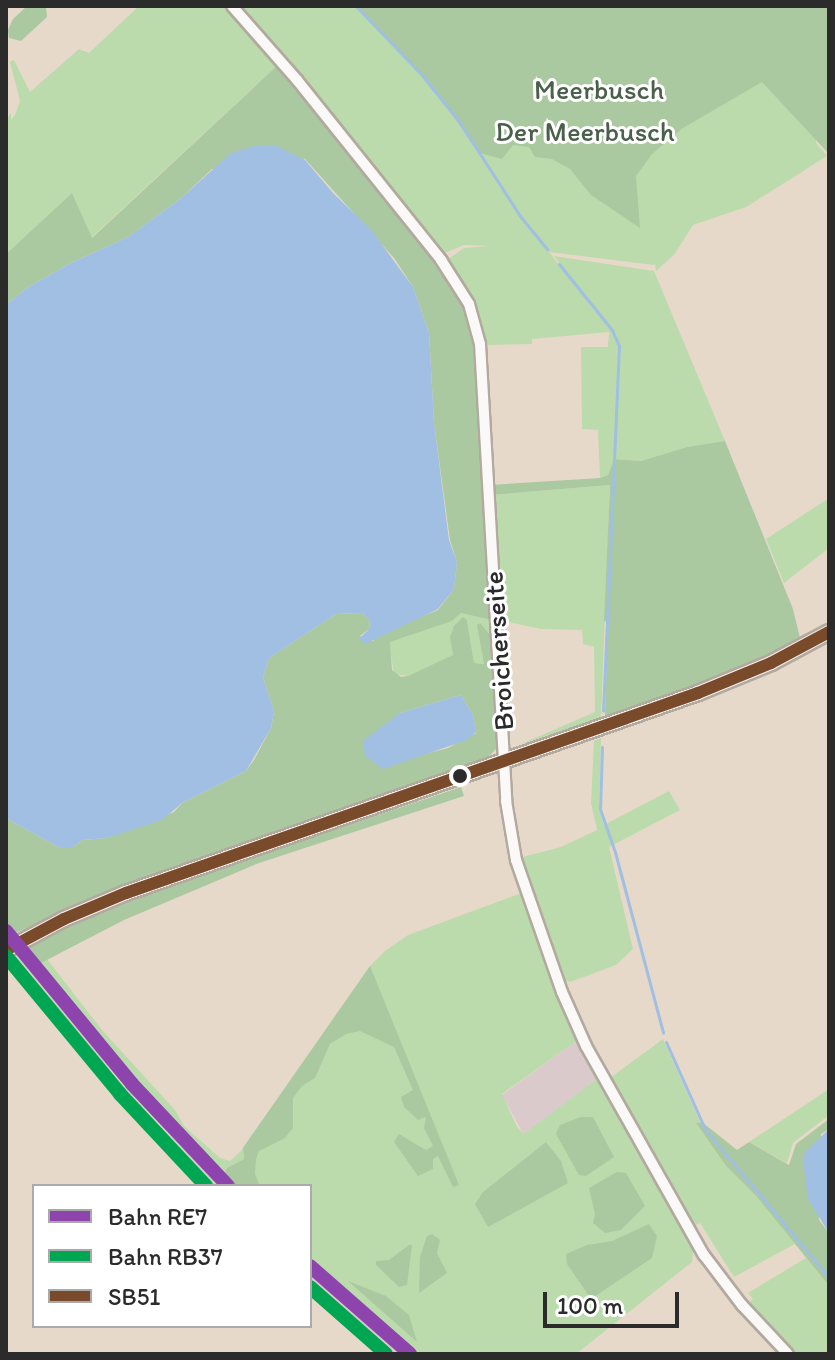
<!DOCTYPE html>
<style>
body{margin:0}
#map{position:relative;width:835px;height:1360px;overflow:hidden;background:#e7d9c9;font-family:Itim,sans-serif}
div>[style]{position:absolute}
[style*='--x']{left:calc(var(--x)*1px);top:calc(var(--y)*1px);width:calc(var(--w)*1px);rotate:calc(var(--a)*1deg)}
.industrial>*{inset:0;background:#dacacc}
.green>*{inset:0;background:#bbdbac}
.forest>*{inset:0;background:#aac9a0}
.water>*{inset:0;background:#a0bfe3}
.stream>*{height:3px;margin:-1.5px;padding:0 1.5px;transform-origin:1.5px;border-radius:1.5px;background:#a0bfe3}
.roads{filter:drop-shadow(2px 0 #b2a99f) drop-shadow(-2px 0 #b2a99f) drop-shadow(0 2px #b2a99f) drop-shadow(0 -2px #b2a99f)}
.street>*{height:10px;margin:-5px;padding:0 5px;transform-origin:5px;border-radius:5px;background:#fbf9f7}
.secondary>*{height:14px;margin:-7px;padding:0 7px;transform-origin:7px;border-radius:7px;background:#f5f1ec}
.bus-1>*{height:12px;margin:-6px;padding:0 6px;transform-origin:6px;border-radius:6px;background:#7a4b2a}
.rail-1>*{height:14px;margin:-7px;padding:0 7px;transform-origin:7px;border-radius:7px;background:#8e44ad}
.rail-2>*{height:14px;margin:-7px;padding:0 7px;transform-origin:7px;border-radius:7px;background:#00a651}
.dots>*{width:22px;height:22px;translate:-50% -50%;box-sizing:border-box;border:4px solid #fff;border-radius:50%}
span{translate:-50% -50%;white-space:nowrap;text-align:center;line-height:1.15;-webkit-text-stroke:6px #fff;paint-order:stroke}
.park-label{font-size:28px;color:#4b604b}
.street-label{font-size:28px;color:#2b2b2b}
.frame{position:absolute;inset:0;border:8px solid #2b2b2b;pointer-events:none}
.legend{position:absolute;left:32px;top:1184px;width:280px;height:144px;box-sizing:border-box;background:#fff;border:2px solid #aaa;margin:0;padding:10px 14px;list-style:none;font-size:24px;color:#2b2b2b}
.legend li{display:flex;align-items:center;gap:16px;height:40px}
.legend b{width:40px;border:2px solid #aaa}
.scale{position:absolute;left:543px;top:1292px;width:136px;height:36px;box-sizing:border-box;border:4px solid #2b2b2b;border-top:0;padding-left:10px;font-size:24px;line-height:28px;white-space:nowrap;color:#2b2b2b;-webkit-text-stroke:6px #fff;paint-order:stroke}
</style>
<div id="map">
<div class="industrial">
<div style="clip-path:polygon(6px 922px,88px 1024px,233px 1186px,216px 1186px,77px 1033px,6px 944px)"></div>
<div style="clip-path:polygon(579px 1039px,598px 1078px,524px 1135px,502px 1095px)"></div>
<div style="clip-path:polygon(310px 1260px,350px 1297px,417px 1354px,396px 1354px,341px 1307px,310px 1278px)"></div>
</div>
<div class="green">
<div style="clip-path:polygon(139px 6px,228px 6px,279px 64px,91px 238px,72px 193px,6px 254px,6px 120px,11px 113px,11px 120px,15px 115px,20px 101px,10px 62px,14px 60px,30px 92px,79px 49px,89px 53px)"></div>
<div style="clip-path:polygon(238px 6px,829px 6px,816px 143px,827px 156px,746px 207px,693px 225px,674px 255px,656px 271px,655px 263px,654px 265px,549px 252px,601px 317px,554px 256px,654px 271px,725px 441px,687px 447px,641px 461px,614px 459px,608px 475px,600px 478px,598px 430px,582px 429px,581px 347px,608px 347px,609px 332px,532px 339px,532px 344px,485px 345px,470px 296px,447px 260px,464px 248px,489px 246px,464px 245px,442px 254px)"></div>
<div style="clip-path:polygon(610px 485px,601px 719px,521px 744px,595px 712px,594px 647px,583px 644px,582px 630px,541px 629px,499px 620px,491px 495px)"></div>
<div style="clip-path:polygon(829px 498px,829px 548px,784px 583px,766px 539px)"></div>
<div style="clip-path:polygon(461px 613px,491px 620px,493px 638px,480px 623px,484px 664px,474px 663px,467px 620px,453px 656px,408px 676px,394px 674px,389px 642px,452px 621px)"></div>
<div style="clip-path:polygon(601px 738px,599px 809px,604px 825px,669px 791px,680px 810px,609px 847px,633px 949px,616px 965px,570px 982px,561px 980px,519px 858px,561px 847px,597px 830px,591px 803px,594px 741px)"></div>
<div style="clip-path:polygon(524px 892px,579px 1039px,502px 1094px,517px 1127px,524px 1134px,598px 1078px,694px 1246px,692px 1262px,576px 1354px,417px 1354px,310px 1260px,310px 1186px,260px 1186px,243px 1150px,244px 1159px,227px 1168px,223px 1176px,167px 1117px,39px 964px,47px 959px,102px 1030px,175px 1110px,184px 1126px,220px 1158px,230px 1161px,240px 1152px,370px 966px,385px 951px,408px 935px)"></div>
<div style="clip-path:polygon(17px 957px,118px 1080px,216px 1186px,206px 1186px,89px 1063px,30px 992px,14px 959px)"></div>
<div style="clip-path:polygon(663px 1039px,700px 1122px,696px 1123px,726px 1166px,757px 1197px,795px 1244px,734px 1277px,700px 1223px,692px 1227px,610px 1078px)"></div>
<div style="clip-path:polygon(829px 1089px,829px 1115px,793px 1143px,787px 1163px,749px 1142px)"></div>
<div style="clip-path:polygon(806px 1258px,829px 1286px,829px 1354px,794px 1354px,746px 1305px,753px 1299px,748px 1293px)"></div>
</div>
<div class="forest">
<div style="clip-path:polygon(27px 6px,46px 6px,47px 17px,21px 41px,9px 38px,8px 30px,13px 19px)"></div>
<div style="clip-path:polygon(357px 6px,829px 6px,829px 154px,762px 82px,683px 128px,652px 154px,636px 176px,640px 228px,591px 195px,570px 169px,552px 159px,535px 157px,529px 147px,513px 145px,502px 159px,480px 153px,422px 74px)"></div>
<div style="clip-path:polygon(evenodd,279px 64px,450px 278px,464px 302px,477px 346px,491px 620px,461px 613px,452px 621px,390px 642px,392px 670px,401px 677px,408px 676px,453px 655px,450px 637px,454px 626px,463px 617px,467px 620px,474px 663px,484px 664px,477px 625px,480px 623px,493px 638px,498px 747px,488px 757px,124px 886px,15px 933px,6px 922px,6px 818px,58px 847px,73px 847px,83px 840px,107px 838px,174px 812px,182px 803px,246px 771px,254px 760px,271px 728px,274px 712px,263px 677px,269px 658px,336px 614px,362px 613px,370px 620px,369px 629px,360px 636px,373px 641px,379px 634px,438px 610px,454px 589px,457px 562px,450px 540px,434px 423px,429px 333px,413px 287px,394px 258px,305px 159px,212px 169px,180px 199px,128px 237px,71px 263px,28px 287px,6px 305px,6px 254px,72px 193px,92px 238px,279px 64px,461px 695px,473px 715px,476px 733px,448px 748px,425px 754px,400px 713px,461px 695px)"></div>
<div style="clip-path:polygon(725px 441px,793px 609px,800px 638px,773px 656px,666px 700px,605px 716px,608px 622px,604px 621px,610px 485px,491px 495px,490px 485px,600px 478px,608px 475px,614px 459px,641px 461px,687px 447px)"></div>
<div style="clip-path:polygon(461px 787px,464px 796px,259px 863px,124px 920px,39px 964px,25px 947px,136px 897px)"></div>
<div style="clip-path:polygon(370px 966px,459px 1185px,453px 1187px,438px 1156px,433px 1159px,433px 1169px,418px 1176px,394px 1142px,399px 1134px,426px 1150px,433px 1146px,424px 1128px,426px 1117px,418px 1120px,404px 1107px,401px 1097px,413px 1090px,394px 1047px,360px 1031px,346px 1034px,330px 1044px,315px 1078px,302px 1086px,293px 1098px,293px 1128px,285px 1138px,259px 1151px,256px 1159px,255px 1174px,260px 1186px,233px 1186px,223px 1176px,227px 1168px,244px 1159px,243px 1148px)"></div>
<div style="clip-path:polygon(581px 1117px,593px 1117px,614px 1157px,586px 1176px,579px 1175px,556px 1134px,560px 1125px)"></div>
<div style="clip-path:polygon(829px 1119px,829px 1129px,821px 1134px,819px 1220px,829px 1233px,829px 1286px,757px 1197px,726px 1166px,696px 1123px,702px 1122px,737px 1150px,749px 1142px,789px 1165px,796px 1144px)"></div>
<div style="clip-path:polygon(546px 1142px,561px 1161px,568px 1183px,488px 1227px,475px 1204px,483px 1192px)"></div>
<div style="clip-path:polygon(617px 1172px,626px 1173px,645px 1206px,621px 1230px,605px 1233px,593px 1223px,595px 1214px,589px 1188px)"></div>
<div style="clip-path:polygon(649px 1224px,657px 1236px,652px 1258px,591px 1299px,567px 1264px,566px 1254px,587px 1245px,612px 1241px)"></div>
<div style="clip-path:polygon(432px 1234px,440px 1240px,437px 1253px,447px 1273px,419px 1293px,420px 1257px,427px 1236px)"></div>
<div style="clip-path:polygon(409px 1245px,412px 1245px,407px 1285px,399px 1287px,376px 1265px,376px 1261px,389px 1260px)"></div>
<div style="clip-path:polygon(348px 1281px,386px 1296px,409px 1315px,417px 1342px)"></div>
</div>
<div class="water">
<div style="clip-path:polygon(255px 146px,277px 146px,305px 160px,333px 193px,372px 231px,413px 287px,429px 333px,434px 423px,449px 540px,457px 562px,454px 589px,438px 609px,365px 644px,359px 639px,369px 629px,370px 620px,362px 613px,336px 614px,269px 658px,263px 677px,274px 712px,271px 728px,246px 771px,182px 803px,162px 820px,107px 838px,83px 840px,73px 847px,58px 847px,6px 818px,6px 305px,28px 287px,71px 263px,128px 237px,180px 199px,231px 153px)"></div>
<div style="clip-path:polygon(461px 695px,473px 715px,476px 732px,467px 740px,383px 769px,365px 756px,363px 741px,400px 713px)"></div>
<div style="clip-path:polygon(829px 1129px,829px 1233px,808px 1199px,803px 1161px,805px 1152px)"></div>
</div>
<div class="stream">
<div style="--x:356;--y:6;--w:94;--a:46.3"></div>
<div style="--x:421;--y:74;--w:59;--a:51.2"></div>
<div style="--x:458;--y:120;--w:114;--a:57.1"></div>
<div style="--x:520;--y:216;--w:43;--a:50.7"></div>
<div style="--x:559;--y:264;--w:85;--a:51.2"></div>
<div style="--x:612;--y:330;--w:17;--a:66"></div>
<div style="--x:619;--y:346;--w:365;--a:92.5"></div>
<div style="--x:602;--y:747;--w:62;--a:91.8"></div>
<div style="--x:600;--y:809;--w:46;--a:70.8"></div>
<div style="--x:615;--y:852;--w:187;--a:75.1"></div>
<div style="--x:666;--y:1042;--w:95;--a:65.9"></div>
<div style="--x:705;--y:1129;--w:194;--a:50.2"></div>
</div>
<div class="roads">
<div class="street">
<div style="--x:232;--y:6;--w:98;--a:48.7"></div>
<div style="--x:297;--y:80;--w:231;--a:51.3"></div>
<div style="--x:441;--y:260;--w:52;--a:57.5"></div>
<div style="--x:469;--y:304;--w:41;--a:74.6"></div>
<div style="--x:480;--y:344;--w:458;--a:86.7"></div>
<div style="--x:506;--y:801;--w:60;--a:80.4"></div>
<div style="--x:516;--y:860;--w:140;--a:70.8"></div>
<div style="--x:562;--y:992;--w:59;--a:66"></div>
<div style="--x:586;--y:1046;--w:240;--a:60.6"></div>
<div style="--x:704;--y:1255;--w:63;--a:52.8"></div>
<div style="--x:742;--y:1305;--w:67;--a:46.8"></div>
</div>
<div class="secondary">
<div style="--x:6;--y:950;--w:66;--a:-28.1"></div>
<div style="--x:64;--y:919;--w:67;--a:-22.8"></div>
<div style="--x:126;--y:893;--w:606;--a:-19.27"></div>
<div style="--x:698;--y:693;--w:79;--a:-22.3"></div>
<div style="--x:771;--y:663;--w:66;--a:-28.1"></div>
</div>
</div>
<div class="bus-1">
<div style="--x:6;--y:950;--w:66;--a:-28.1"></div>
<div style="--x:64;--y:919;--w:67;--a:-22.8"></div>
<div style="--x:126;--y:893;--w:606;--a:-19.27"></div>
<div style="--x:698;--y:693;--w:79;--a:-22.3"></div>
<div style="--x:771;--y:663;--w:66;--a:-28.1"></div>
</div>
<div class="rail-1">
<div style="--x:6;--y:931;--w:198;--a:50.5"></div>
<div style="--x:132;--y:1084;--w:140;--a:46.7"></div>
<div style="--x:310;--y:1266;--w:133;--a:41.3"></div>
</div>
<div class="rail-2">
<div style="--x:6;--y:956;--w:179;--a:50.4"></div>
<div style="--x:120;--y:1094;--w:126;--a:46.9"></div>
<div style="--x:310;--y:1287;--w:101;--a:41.4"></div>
</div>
<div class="dots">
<div style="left:460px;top:776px;background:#2b2b2b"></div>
</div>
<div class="park-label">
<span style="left:599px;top:89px">Meerbusch</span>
<span style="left:585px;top:131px">Der Meerbusch</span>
</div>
<div class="street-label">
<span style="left:498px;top:651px;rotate:-94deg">Broicherseite</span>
</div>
<div class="frame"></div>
<ul class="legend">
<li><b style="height:10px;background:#8e44ad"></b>Bahn RE7</li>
<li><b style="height:10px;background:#00a651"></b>Bahn RB37</li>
<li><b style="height:10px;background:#7a4b2a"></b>SB51</li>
</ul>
<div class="scale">100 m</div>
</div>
